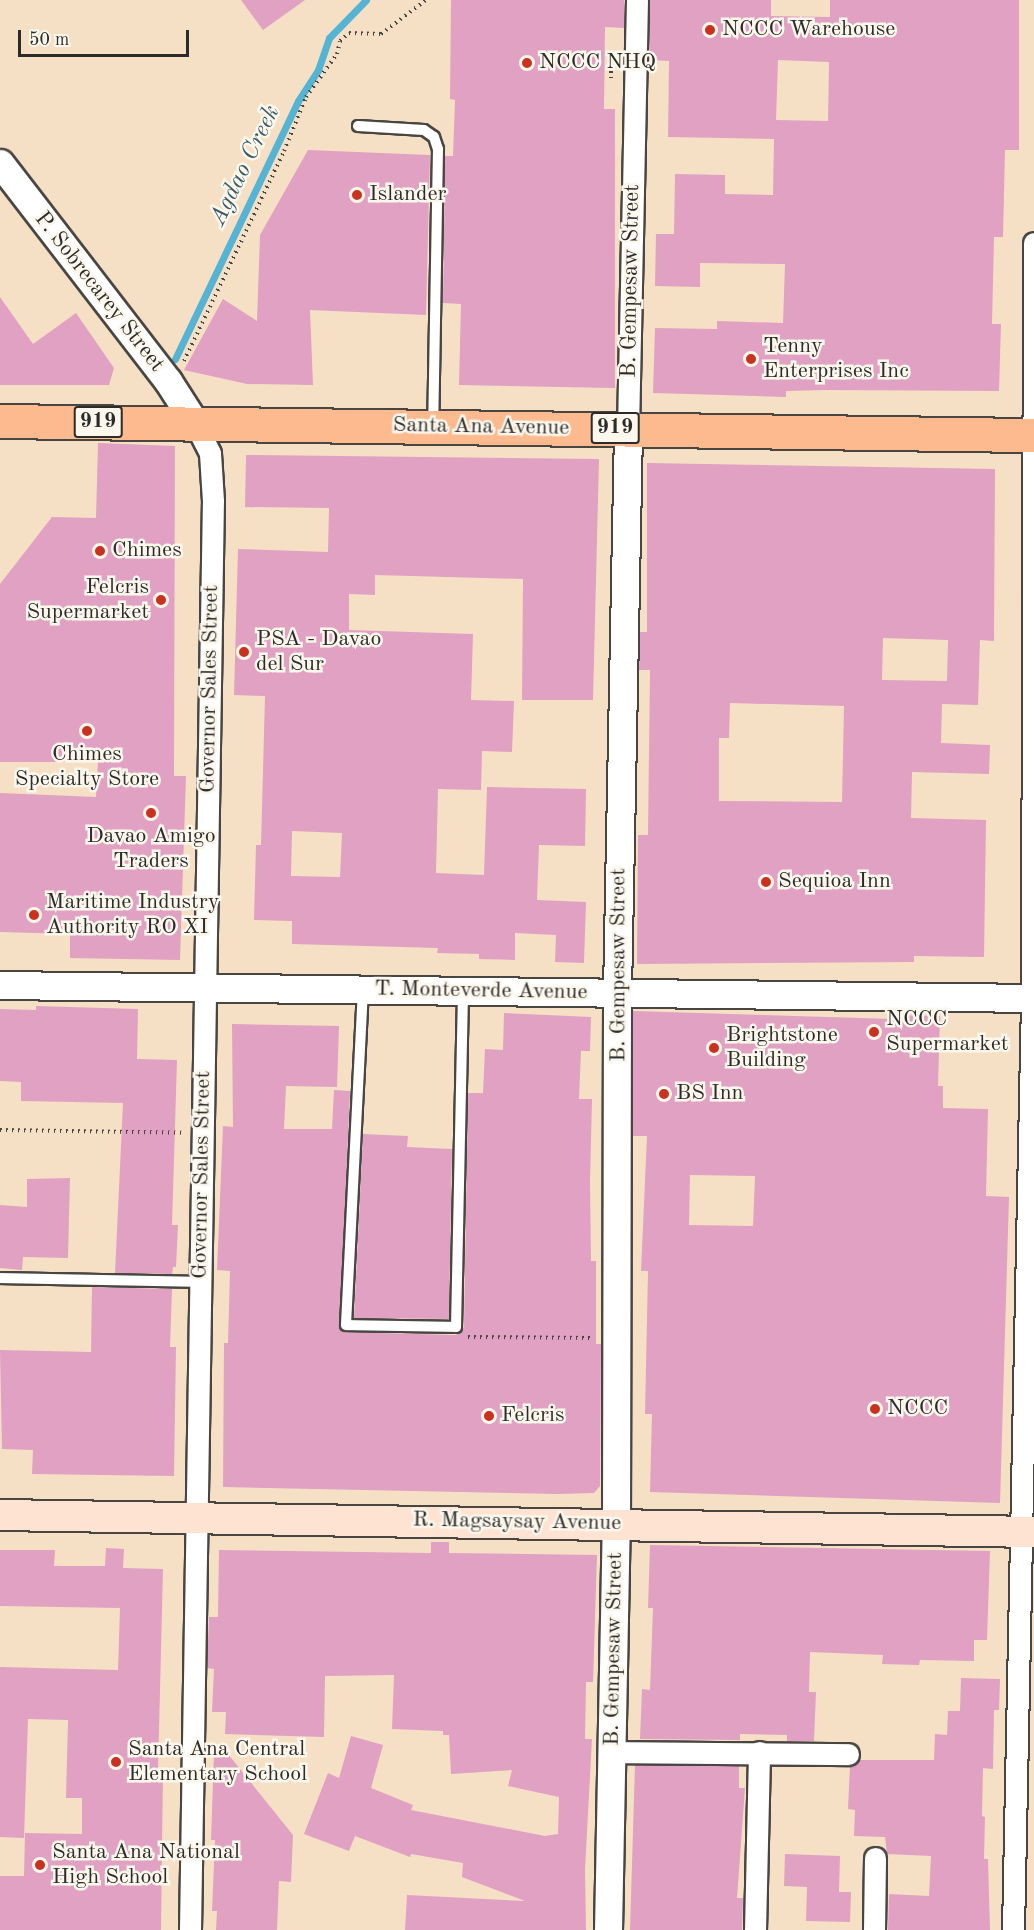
<!DOCTYPE html>
<style>
body{margin:0}
#map{position:relative;width:1034px;height:1930px;overflow:hidden;background:#f5e0c6;font-family:"Old Standard TT",serif}
div>[style]{position:absolute}
[style*='--x']{left:calc(var(--x)*1px);top:calc(var(--y)*1px);width:calc(var(--w)*1px);rotate:calc(var(--a)*1deg)}
.stream>*{height:7px;margin:-3.5px;padding:0 3.5px;transform-origin:3.5px;border-radius:3.5px;background:#55b3d3}
.building>*{inset:0;background:#e0a1c2}
.path>*{height:4px;margin-top:-2px;transform-origin:0;background:repeating-linear-gradient(90deg,#494642 0 1.5px,transparent 0 6px)}
.roads{filter:drop-shadow(2px 0 #494642) drop-shadow(-2px 0 #494642) drop-shadow(0 2px #494642) drop-shadow(0 -2px #494642)}
.service>*{height:10px;margin:-5px;padding:0 5px;transform-origin:5px;border-radius:5px;background:#fff}
.minor>*{height:21px;margin:-10.5px;padding:0 10.5px;transform-origin:10.5px;border-radius:10.5px;background:#fff}
.tertiary>*{height:27px;margin:-13.5px;padding:0 13.5px;transform-origin:13.5px;border-radius:13.5px;background:#fff}
.secondary>*{height:30px;margin:-15px;padding:0 15px;transform-origin:15px;border-radius:15px;background:#fee3d2}
.primary>*{height:33px;margin:-16.5px;padding:0 16.5px;transform-origin:16.5px;border-radius:16.5px;background:#fcba8e}
.dots>*{width:16px;height:16px;translate:-50% -50%;box-sizing:border-box;border:3px solid #fbf7ec;border-radius:50%}
span{translate:-50% -50%;white-space:nowrap;text-align:center;line-height:1.15;-webkit-text-stroke:5px #fbf7ec;paint-order:stroke}
.shield-label span{padding:2px 4px;background:#fbf7ec;border:2px solid;border-radius:4px;-webkit-text-stroke-width:0}
.shield-label{font-size:21px;color:#2b2b2b;font-weight:700}
.poi-label{font-size:22px;color:#2b2b2b}
.left{translate:0 -50%;text-align:left}
.right{translate:-100% -50%;text-align:right}
.street-label{font-size:22px;color:#2b2b2b}
.water-label{font-size:24px;color:#3a5b66;font-style:italic}
.scale{position:absolute;left:18px;top:30px;width:171px;height:27px;box-sizing:border-box;border:3px solid #2b2b2b;border-top:0;padding-left:8px;font-size:18px;line-height:21px;white-space:nowrap;color:#2b2b2b;-webkit-text-stroke:4px #fbf7ec;paint-order:stroke}
</style>
<div id="map">
<div class="stream">
<div style="--x:175;--y:359;--w:286;--a:-64.5"></div>
<div style="--x:298;--y:101;--w:37;--a:-57"></div>
<div style="--x:318;--y:70;--w:34;--a:-71"></div>
<div style="--x:329;--y:38;--w:53;--a:-45.8"></div>
</div>
<div class="building">
<div style="clip-path:polygon(241px 0,305px 0,263px 30px)"></div>
<div style="clip-path:polygon(451px 0,624px 0,624px 28px,605px 27px,604px 109px,615px 109px,615px 388px,459px 385px,461px 304px,443px 303px,445px 156px,453px 156px,455px 100px,450px 99px)"></div>
<div style="clip-path:polygon(evenodd,650px 0,771px 0,771px 16px,830px 17px,830px 0,1019px 0,1019px 150px,1005px 150px,1003px 237px,994px 237px,992px 324px,1001px 324px,999px 391px,825px 390px,786px 391px,786px 397px,653px 393px,655px 328px,717px 329px,717px 321px,783px 323px,785px 264px,700px 263px,700px 287px,655px 286px,656px 234px,674px 234px,675px 174px,725px 175px,725px 194px,773px 195px,774px 139px,668px 137px,669px 61px,649px 60px,650px 0,778px 60px,829px 62px,828px 121px,776px 120px,778px 60px)"></div>
<div style="clip-path:polygon(308px 150px,430px 155px,426px 315px,310px 310px,313px 385px,247px 384px,184px 370px,223px 299px,257px 321px,260px 235px)"></div>
<div style="clip-path:polygon(0 297px,33px 344px,76px 313px,114px 368px,109px 385px,0 385px)"></div>
<div style="clip-path:polygon(98px 443px,175px 446px,174px 776px,186px 776px,180px 960px,70px 958px,70px 934px,0 932px,0 793px,96px 797px,98px 762px,0 762px,0 584px,52px 517px,96px 518px)"></div>
<div style="clip-path:polygon(evenodd,246px 455px,599px 459px,593px 700px,522px 700px,523px 579px,375px 575px,375px 595px,349px 594px,349px 630px,473px 634px,471px 700px,514px 701px,512px 752px,482px 751px,481px 790px,438px 789px,436px 873px,484px 875px,487px 787px,586px 789px,585px 846px,539px 845px,537px 900px,586px 902px,584px 963px,555px 962px,556px 935px,515px 933px,515px 960px,479px 959px,479px 954px,437px 953px,438px 948px,292px 944px,292px 921px,254px 920px,256px 845px,261px 845px,265px 696px,234px 695px,238px 549px,328px 552px,329px 508px,245px 507px,246px 455px,292px 831px,342px 833px,340px 877px,291px 876px,292px 831px)"></div>
<div style="clip-path:polygon(evenodd,647px 463px,995px 469px,994px 641px,980px 640px,978px 705px,942px 704px,941px 743px,990px 745px,989px 774px,912px 772px,911px 818px,986px 820px,984px 957px,914px 956px,914px 962px,637px 964px,638px 835px,648px 835px,650px 670px,639px 670px,640px 632px,647px 632px,647px 463px,883px 638px,948px 640px,947px 681px,882px 680px,883px 638px,647px 463px,730px 703px,844px 706px,842px 802px,719px 801px,719px 738px,729px 738px,730px 703px)"></div>
<div style="clip-path:polygon(36px 1006px,138px 1009px,137px 1059px,177px 1060px,172px 1225px,178px 1225px,176px 1267px,173px 1267px,172px 1274px,115px 1273px,123px 1103px,21px 1101px,21px 1082px,0 1081px,0 1009px,36px 1010px)"></div>
<div style="clip-path:polygon(evenodd,633px 1011px,893px 1019px,893px 1015px,940px 1016px,938px 1086px,943px 1086px,943px 1108px,988px 1109px,986px 1196px,1009px 1197px,1000px 1503px,650px 1492px,652px 1414px,645px 1414px,648px 1271px,641px 1271px,647px 1136px,633px 1136px,633px 1011px,690px 1175px,755px 1176px,753px 1226px,689px 1225px,690px 1175px)"></div>
<div style="clip-path:polygon(504px 1013px,591px 1017px,590px 1051px,581px 1051px,579px 1099px,592px 1099px,590px 1182px,591px 1261px,596px 1261px,596px 1344px,601px 1344px,600px 1486px,594px 1493px,558px 1494px,223px 1487px,224px 1343px,228px 1343px,230px 1271px,217px 1270px,223px 1126px,233px 1127px,232px 1024px,339px 1026px,337px 1087px,286px 1086px,284px 1129px,332px 1129px,334px 1090px,350px 1091px,340px 1329px,346px 1332px,456px 1335px,464px 1327px,468px 1093px,483px 1093px,485px 1049px,503px 1050px)"></div>
<div style="clip-path:polygon(363px 1134px,408px 1136px,407px 1147px,452px 1149px,449px 1319px,354px 1318px)"></div>
<div style="clip-path:polygon(70px 1178px,68px 1258px,23px 1257px,22px 1270px,0 1268px,0 1205px,27px 1207px,27px 1179px)"></div>
<div style="clip-path:polygon(92px 1287px,172px 1289px,170px 1347px,176px 1347px,174px 1476px,32px 1474px,33px 1450px,2px 1449px,0 1350px,91px 1352px)"></div>
<div style="clip-path:polygon(431px 1542px,449px 1542px,449px 1553px,597px 1555px,593px 1682px,586px 1682px,585px 1739px,592px 1739px,585px 1870px,586px 1930px,405px 1930px,407px 1895px,525px 1901px,462px 1877px,463px 1863px,411px 1854px,410px 1857px,355px 1836px,349px 1851px,304px 1834px,328px 1773px,339px 1778px,351px 1736px,383px 1745px,371px 1788px,413px 1805px,411px 1810px,545px 1836px,558px 1834px,559px 1797px,508px 1786px,512px 1770px,451px 1774px,449px 1735px,443px 1735px,443px 1731px,392px 1729px,394px 1675px,325px 1676px,324px 1737px,225px 1734px,226px 1712px,212px 1712px,214px 1669px,207px 1668px,209px 1617px,218px 1617px,219px 1550px,431px 1553px)"></div>
<div style="clip-path:polygon(650px 1545px,990px 1551px,987px 1640px,974px 1640px,974px 1661px,920px 1660px,919px 1665px,882px 1664px,883px 1655px,810px 1652px,809px 1692px,816px 1692px,814px 1741px,787px 1741px,787px 1735px,740px 1734px,740px 1740px,640px 1739px,642px 1689px,650px 1690px,653px 1608px,648px 1608px)"></div>
<div style="clip-path:polygon(106px 1548px,124px 1549px,123px 1568px,163px 1569px,158px 1771px,163px 1772px,161px 1930px,0 1930px,0 1876px,24px 1876px,25px 1833px,82px 1834px,82px 1798px,66px 1798px,68px 1720px,28px 1719px,24px 1838px,0 1837px,0 1667px,118px 1670px,120px 1608px,0 1606px,0 1550px,55px 1550px,54px 1566px,105px 1566px)"></div>
<div style="clip-path:polygon(961px 1678px,1000px 1679px,999px 1710px,994px 1710px,993px 1769px,983px 1768px,982px 1816px,985px 1817px,984px 1859px,988px 1859px,990px 1930px,888px 1930px,889px 1894px,929px 1896px,931px 1856px,887px 1854px,885px 1837px,854px 1836px,855px 1810px,848px 1809px,850px 1766px,859px 1760px,934px 1760px,935px 1734px,947px 1735px,948px 1711px,960px 1711px)"></div>
<div style="clip-path:polygon(214px 1754px,228px 1754px,293px 1835px,291px 1882px,279px 1881px,277px 1930px,216px 1930px,217px 1911px,212px 1911px,215px 1840px,211px 1840px)"></div>
<div style="clip-path:polygon(635px 1765px,739px 1766px,739px 1788px,745px 1788px,737px 1898px,743px 1898px,742px 1930px,630px 1930px)"></div>
<div style="clip-path:polygon(785px 1854px,840px 1856px,839px 1892px,851px 1892px,850px 1922px,806px 1921px,807px 1887px,784px 1886px)"></div>
</div>
<div class="path">
<div style="--x:611;--y:53;--w:25;--a:90"></div>
<div style="--x:184;--y:361;--w:233;--a:-64.5"></div>
<div style="--x:284;--y:151;--w:58;--a:-67.8"></div>
<div style="--x:306;--y:97;--w:53;--a:-54.2"></div>
<div style="--x:337;--y:54;--w:13;--a:-77"></div>
<div style="--x:340;--y:41;--w:12;--a:-42"></div>
<div style="--x:349;--y:33;--w:32;--a:2"></div>
<div style="--x:381;--y:34;--w:56;--a:-37.1"></div>
<div style="--x:0;--y:1130;--w:182;--a:0.9"></div>
<div style="--x:468;--y:1337;--w:124;--a:0.5"></div>
</div>
<div class="roads">
<div class="service">
<div style="--x:358;--y:126;--w:66;--a:3.5"></div>
<div style="--x:424;--y:130;--w:12;--a:35"></div>
<div style="--x:434;--y:137;--w:13;--a:72"></div>
<div style="--x:438;--y:149;--w:275;--a:91"></div>
<div style="--x:363;--y:989;--w:336;--a:92.9"></div>
<div style="--x:346;--y:1325;--w:110;--a:1"></div>
<div style="--x:456;--y:1327;--w:336;--a:-88.8"></div>
<div style="--x:0;--y:1278;--w:201;--a:1.1"></div>
</div>
<div class="minor">
<div style="--x:628;--y:429;--w:429;--a:-88.8"></div>
<div style="--x:612;--y:1752;--w:236;--a:0.5"></div>
<div style="--x:190;--y:1930;--w:1429;--a:-89.08"></div>
<div style="--x:213;--y:501;--w:48;--a:-93.6"></div>
<div style="--x:210;--y:453;--w:34;--a:-117"></div>
<div style="--x:755;--y:1930;--w:178;--a:-88.7"></div>
<div style="--x:874;--y:1930;--w:72;--a:-89.2"></div>
<div style="--x:1013;--y:1930;--w:932;--a:-88.83"></div>
<div style="--x:1032;--y:998;--w:755;--a:-89.85"></div>
</div>
<div class="tertiary">
<div style="--x:0;--y:163;--w:275;--a:52.4"></div>
<div style="--x:168;--y:381;--w:50;--a:57.3"></div>
<div style="--x:0;--y:985;--w:1034;--a:0.72"></div>
<div style="--x:608;--y:1930;--w:406;--a:-88.9"></div>
<div style="--x:616;--y:1524;--w:532;--a:-89.89"></div>
<div style="--x:617;--y:992;--w:563;--a:-88.88"></div>
</div>
<div class="secondary">
<div style="--x:0;--y:1515;--w:1034;--a:0.94"></div>
</div>
<div class="primary">
<div style="--x:0;--y:421;--w:1034;--a:0.78"></div>
</div>
</div>
<div class="dots">
<div style="left:710px;top:30px;background:#c8321e"></div>
<div style="left:527px;top:63px;background:#c8321e"></div>
<div style="left:357px;top:195px;background:#c8321e"></div>
<div style="left:751px;top:359px;background:#c8321e"></div>
<div style="left:100px;top:551px;background:#c8321e"></div>
<div style="left:161px;top:600px;background:#c8321e"></div>
<div style="left:244px;top:652px;background:#c8321e"></div>
<div style="left:87px;top:731px;background:#c8321e"></div>
<div style="left:151px;top:813px;background:#c8321e"></div>
<div style="left:766px;top:882px;background:#c8321e"></div>
<div style="left:34px;top:915px;background:#c8321e"></div>
<div style="left:874px;top:1032px;background:#c8321e"></div>
<div style="left:714px;top:1048px;background:#c8321e"></div>
<div style="left:664px;top:1094px;background:#c8321e"></div>
<div style="left:875px;top:1409px;background:#c8321e"></div>
<div style="left:489px;top:1416px;background:#c8321e"></div>
<div style="left:116px;top:1762px;background:#c8321e"></div>
<div style="left:40px;top:1865px;background:#c8321e"></div>
</div>
<div class="shield-label">
<span style="left:98px;top:422px">919</span>
<span style="left:615px;top:428px">919</span>
</div>
<div class="poi-label">
<span class="left" style="left:722px;top:30px">NCCC Warehouse</span>
<span class="left" style="left:539px;top:63px">NCCC NHQ</span>
<span class="left" style="left:369px;top:195px">Islander</span>
<span class="left" style="left:763px;top:359px">Tenny<br>Enterprises Inc</span>
<span class="left" style="left:112px;top:551px">Chimes</span>
<span class="right" style="left:149px;top:600px">Felcris<br>Supermarket</span>
<span class="left" style="left:256px;top:652px">PSA - Davao<br>del Sur</span>
<span style="left:87px;top:767px">Chimes<br>Specialty Store</span>
<span style="left:151px;top:849px">Davao Amigo<br>Traders</span>
<span class="left" style="left:778px;top:882px">Sequioa Inn</span>
<span class="left" style="left:46px;top:915px">Maritime Industry<br>Authority RO XI</span>
<span class="left" style="left:886px;top:1032px">NCCC<br>Supermarket</span>
<span class="left" style="left:726px;top:1048px">Brightstone<br>Building</span>
<span class="left" style="left:676px;top:1094px">BS Inn</span>
<span class="left" style="left:887px;top:1409px">NCCC</span>
<span class="left" style="left:501px;top:1416px">Felcris</span>
<span class="left" style="left:128px;top:1762px">Santa Ana Central<br>Elementary School</span>
<span class="left" style="left:52px;top:1865px">Santa Ana National<br>High School</span>
</div>
<div class="street-label">
<span style="left:631px;top:281px;rotate:-89deg">B. Gempesaw Street</span>
<span style="left:99px;top:292px;rotate:52deg">P. Sobrecarey Street</span>
<span style="left:481px;top:427px;rotate:1deg">Santa Ana Avenue</span>
<span style="left:210px;top:689px;rotate:-89deg">Governor Sales Street</span>
<span style="left:619px;top:965px;rotate:-90deg">B. Gempesaw Street</span>
<span style="left:481px;top:991px;rotate:1deg">T. Monteverde Avenue</span>
<span style="left:202px;top:1175px;rotate:-89deg">Governor Sales Street</span>
<span style="left:517px;top:1522px;rotate:1deg">R. Magsaysay Avenue</span>
<span style="left:614px;top:1649px;rotate:-89deg">B. Gempesaw Street</span>
</div>
<div class="water-label">
<span style="left:246px;top:166px;rotate:-64deg">Agdao Creek</span>
</div>
<div class="scale">50 m</div>
</div>
